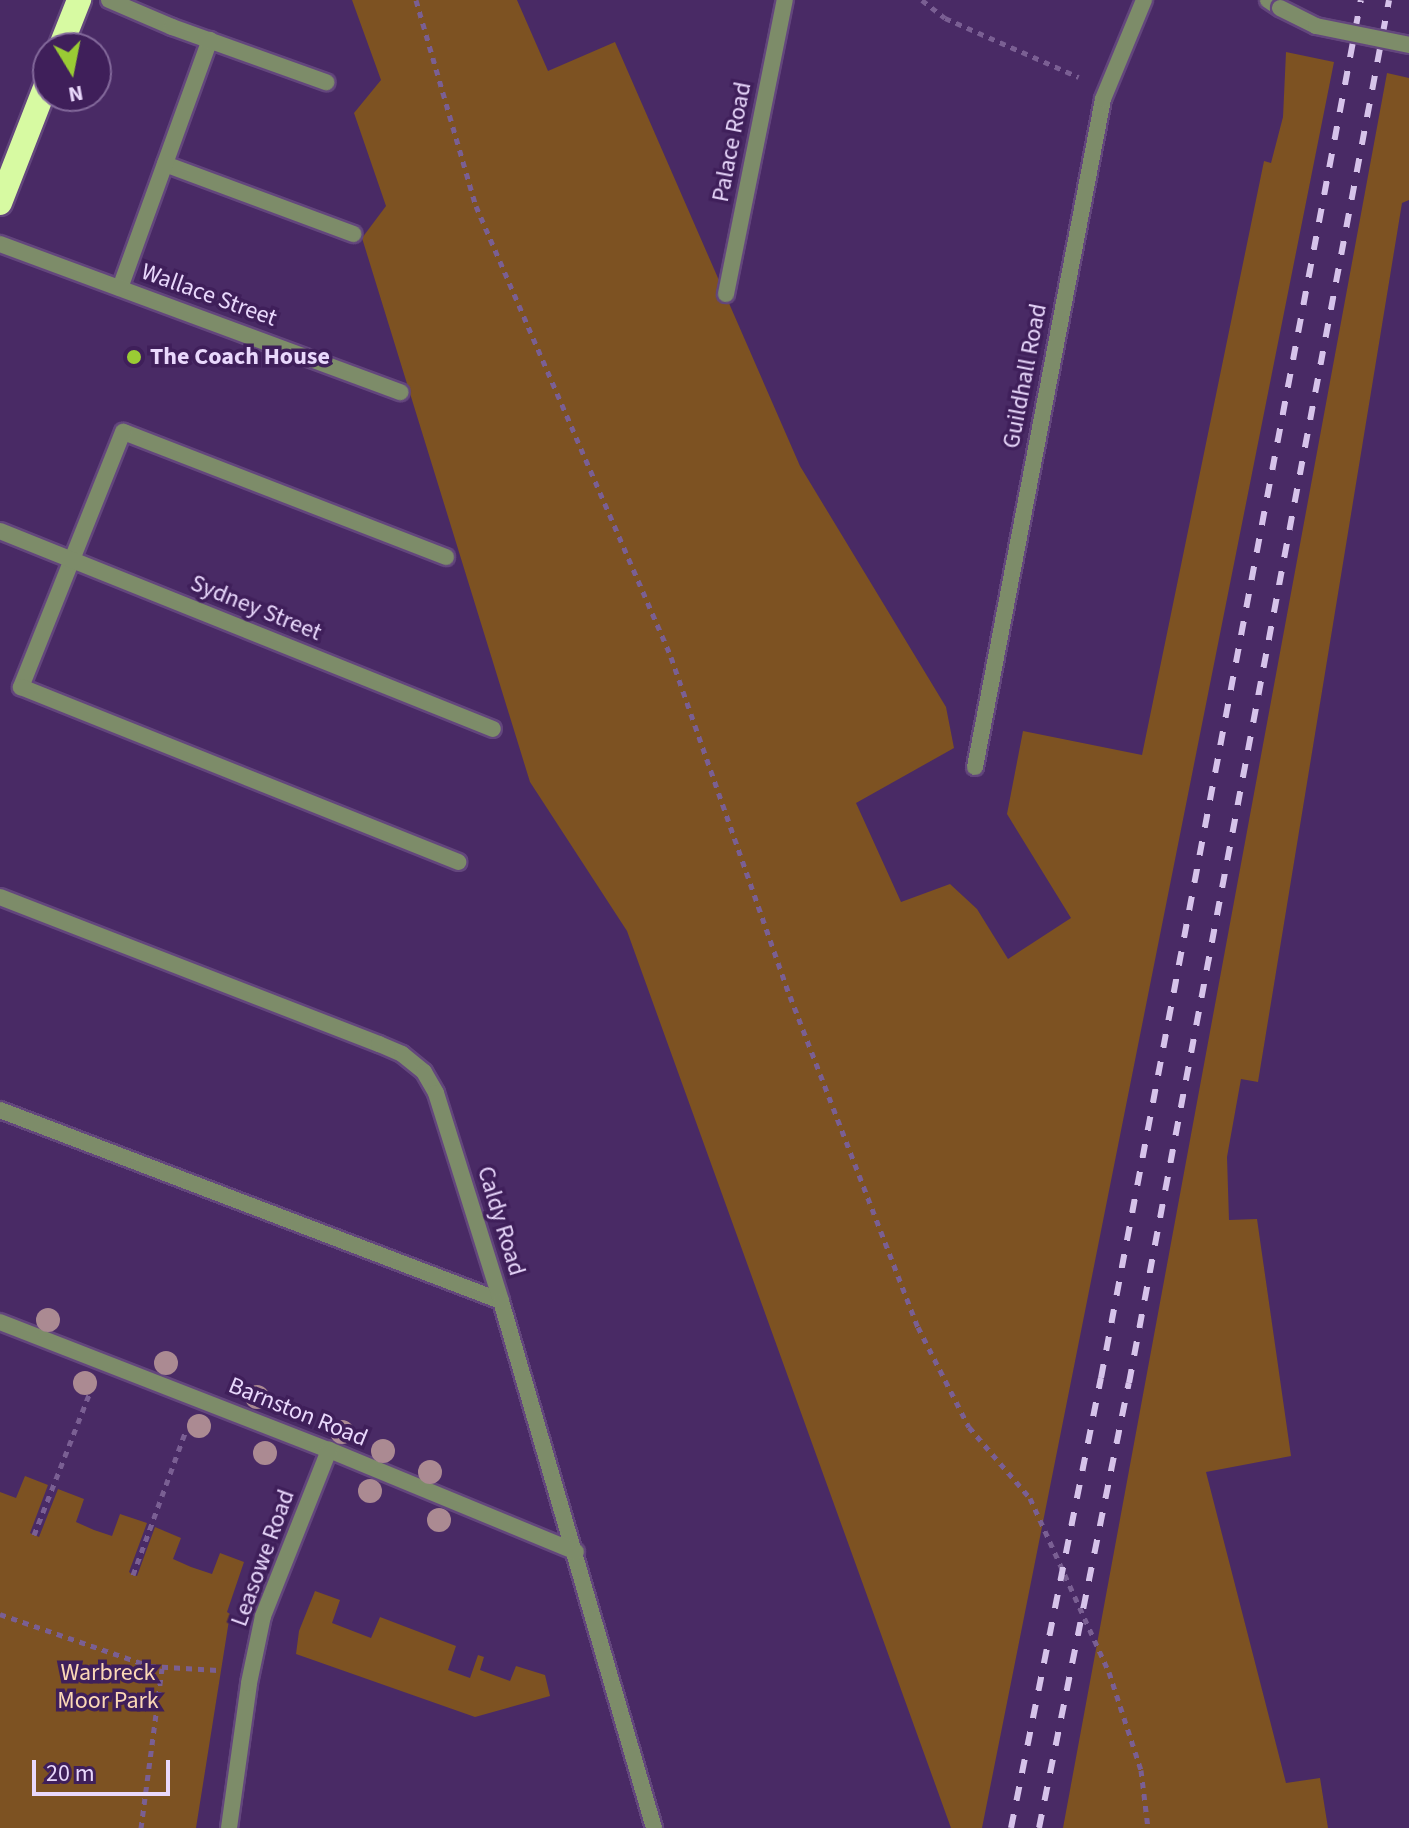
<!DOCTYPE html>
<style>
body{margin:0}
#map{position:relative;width:1409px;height:1828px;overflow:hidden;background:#492a65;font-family:"Source Sans 3",sans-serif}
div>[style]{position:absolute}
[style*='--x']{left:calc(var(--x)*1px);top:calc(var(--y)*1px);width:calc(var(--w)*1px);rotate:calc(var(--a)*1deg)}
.green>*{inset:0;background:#7d5222}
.path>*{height:5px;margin-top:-2.5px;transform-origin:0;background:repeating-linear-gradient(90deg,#7a5f93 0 6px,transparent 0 12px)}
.roads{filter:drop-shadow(2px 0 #63467d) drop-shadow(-2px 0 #63467d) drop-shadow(0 2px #63467d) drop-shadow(0 -2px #63467d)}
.lane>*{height:16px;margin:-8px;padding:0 8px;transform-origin:8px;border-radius:8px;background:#7d8c69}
.street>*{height:16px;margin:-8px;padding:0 8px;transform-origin:8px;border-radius:8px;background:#7d8c69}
.highway>*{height:24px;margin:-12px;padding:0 12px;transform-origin:12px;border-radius:12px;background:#d7faa2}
.rail>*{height:6px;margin-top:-3px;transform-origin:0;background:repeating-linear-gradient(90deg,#d6c3ea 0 14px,transparent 0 28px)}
.bridges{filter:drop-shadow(2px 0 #63467d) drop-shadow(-2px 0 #63467d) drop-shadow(0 2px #63467d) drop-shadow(0 -2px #63467d)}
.street-bridge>*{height:16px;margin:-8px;padding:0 8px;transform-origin:8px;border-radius:8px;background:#7d8c69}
.trees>*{width:24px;height:24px;margin:-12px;border-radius:50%;background:#ab8a92}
.dots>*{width:22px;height:22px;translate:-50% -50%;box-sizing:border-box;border:4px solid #3f1f5a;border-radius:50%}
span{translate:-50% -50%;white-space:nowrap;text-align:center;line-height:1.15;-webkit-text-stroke:7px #3f1f5a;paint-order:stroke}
.street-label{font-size:24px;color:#e9d8fc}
.poi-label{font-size:24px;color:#e9d8fc;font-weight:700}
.left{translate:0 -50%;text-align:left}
.park-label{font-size:24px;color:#fbd8b6}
.north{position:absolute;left:32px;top:32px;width:80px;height:80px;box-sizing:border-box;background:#3f1f5a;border:2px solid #83699b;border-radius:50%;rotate:170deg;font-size:22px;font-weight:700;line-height:32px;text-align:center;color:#e9d8fc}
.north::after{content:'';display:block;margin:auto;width:28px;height:36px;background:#9acb34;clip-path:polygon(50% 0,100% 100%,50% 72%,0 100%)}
.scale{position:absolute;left:32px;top:1760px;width:138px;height:36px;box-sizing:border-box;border:4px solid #e9d8fc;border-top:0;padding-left:10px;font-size:24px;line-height:28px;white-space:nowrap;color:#e9d8fc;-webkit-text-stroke:6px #3f1f5a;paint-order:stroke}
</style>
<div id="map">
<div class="green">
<div style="clip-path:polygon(352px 0,517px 0,548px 71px,615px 42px,800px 466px,946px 707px,954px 748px,856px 803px,901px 902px,950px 884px,977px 909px,1008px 959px,1071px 918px,1007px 814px,1023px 731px,1142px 755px,1264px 161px,1271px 163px,1283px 117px,1286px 52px,1334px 62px,982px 1828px,951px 1828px,627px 931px,530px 782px,362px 238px,386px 206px,354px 113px,381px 80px)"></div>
<div style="clip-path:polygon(1387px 73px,1409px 78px,1409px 200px,1402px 203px,1258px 1082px,1241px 1079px,1227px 1157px,1229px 1220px,1257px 1219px,1291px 1456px,1206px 1472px,1286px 1783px,1320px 1778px,1328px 1828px,1063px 1828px)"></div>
<div style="clip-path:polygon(25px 1476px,48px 1485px,30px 1533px,39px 1537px,58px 1489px,84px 1499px,76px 1522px,94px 1530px,112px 1536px,120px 1514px,147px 1523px,129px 1572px,133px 1575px,137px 1576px,155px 1527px,181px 1538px,173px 1559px,191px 1567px,212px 1574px,220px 1553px,244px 1562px,227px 1612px,230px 1614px,196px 1828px,0 1828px,0 1492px,16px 1498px)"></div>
<div style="clip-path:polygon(315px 1591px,340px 1600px,332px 1623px,371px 1638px,380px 1617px,456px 1646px,448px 1670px,470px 1678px,478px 1655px,484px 1657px,480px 1670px,510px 1681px,516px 1666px,545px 1675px,550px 1696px,475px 1717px,296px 1654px,299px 1631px)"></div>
</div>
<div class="path">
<div style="--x:416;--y:0;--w:215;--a:73.8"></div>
<div style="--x:476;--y:206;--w:491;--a:66.6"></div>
<div style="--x:671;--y:657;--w:359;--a:70.7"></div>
<div style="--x:790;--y:996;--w:355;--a:68.9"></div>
<div style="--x:918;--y:1327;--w:112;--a:63"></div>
<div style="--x:969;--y:1427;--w:94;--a:49.3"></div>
<div style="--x:1030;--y:1498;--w:191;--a:65.6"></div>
<div style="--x:1109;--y:1672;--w:103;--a:71.9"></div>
<div style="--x:1141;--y:1770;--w:58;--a:83.1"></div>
<div style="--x:922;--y:0;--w:29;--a:38"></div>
<div style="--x:945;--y:18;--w:146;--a:23.8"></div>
<div style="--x:34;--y:1535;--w:154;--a:-68.6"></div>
<div style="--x:133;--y:1575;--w:154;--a:-69.9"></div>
<div style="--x:0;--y:1614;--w:159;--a:19.1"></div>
<div style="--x:150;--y:1666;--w:68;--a:3.4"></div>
<div style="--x:141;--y:1828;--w:161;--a:-82.5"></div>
</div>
<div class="roads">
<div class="lane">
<div style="--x:165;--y:164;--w:201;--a:20.4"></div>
<div style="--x:120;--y:288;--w:264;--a:-70.1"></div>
<div style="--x:446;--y:557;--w:346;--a:-158.8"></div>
<div style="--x:123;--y:432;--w:275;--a:111.8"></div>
<div style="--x:21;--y:687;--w:471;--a:21.8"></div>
<div style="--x:0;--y:1110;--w:536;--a:20.87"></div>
</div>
<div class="street">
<div style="--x:109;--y:0;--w:69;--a:23.2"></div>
<div style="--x:172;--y:27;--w:164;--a:19.7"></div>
<div style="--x:1268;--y:0;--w:14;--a:34"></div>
<div style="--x:0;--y:244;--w:427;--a:20.3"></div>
<div style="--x:726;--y:294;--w:300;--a:-78.7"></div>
<div style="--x:0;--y:531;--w:531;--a:21.88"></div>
<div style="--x:975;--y:767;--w:680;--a:-79.15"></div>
<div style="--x:1103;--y:99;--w:107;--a:-67.5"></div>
<div style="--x:0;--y:897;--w:407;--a:21.2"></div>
<div style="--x:379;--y:1044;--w:25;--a:23"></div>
<div style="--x:402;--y:1054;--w:28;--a:39"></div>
<div style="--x:424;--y:1072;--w:24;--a:60"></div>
<div style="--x:436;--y:1093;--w:218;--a:72.6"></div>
<div style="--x:501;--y:1301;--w:549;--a:73.81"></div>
<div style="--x:0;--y:1322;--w:353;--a:21.3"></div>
<div style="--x:329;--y:1450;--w:267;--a:22.4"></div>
<div style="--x:229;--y:1828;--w:146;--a:-82.1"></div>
<div style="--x:249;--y:1683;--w:68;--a:-78.2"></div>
<div style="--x:263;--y:1616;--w:179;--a:-68.3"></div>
</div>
<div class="highway">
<div style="--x:60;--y:48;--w:52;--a:-68.4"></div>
<div style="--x:0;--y:203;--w:132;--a:-68.7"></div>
</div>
</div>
<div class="rail">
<div style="--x:1011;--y:1828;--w:459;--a:-78.7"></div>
<div style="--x:1101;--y:1378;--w:1402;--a:-79.32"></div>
<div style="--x:1039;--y:1828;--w:454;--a:-78.6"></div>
<div style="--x:1129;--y:1383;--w:1407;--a:-79.35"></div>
</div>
<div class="bridges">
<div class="street-bridge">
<div style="--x:1280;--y:8;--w:40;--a:26.6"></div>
<div style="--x:1316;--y:26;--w:95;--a:11.5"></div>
</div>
</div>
<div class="trees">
<div style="left:48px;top:1320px"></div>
<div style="left:166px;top:1363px"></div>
<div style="left:85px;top:1383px"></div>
<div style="left:257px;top:1397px"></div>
<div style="left:199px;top:1426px"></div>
<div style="left:342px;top:1432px"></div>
<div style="left:383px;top:1451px"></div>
<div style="left:265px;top:1453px"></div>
<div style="left:430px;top:1472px"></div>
<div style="left:370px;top:1491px"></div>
<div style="left:439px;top:1520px"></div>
</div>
<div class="dots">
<div style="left:134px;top:357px;background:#9acb34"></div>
</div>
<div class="street-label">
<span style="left:732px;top:142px;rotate:-79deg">Palace Road</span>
<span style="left:209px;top:295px;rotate:20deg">Wallace Street</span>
<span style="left:1025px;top:376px;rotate:-79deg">Guildhall Road</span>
<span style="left:256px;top:608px;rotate:22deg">Sydney Street</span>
<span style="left:501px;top:1221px;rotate:73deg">Caldy Road</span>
<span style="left:298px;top:1412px;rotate:22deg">Barnston Road</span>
<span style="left:263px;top:1558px;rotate:-70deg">Leasowe Road</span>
</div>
<div class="poi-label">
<span class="left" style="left:150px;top:357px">The Coach House</span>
</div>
<div class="park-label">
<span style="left:108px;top:1687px">Warbreck<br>Moor Park</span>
</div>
<div class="north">N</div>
<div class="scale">20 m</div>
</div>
